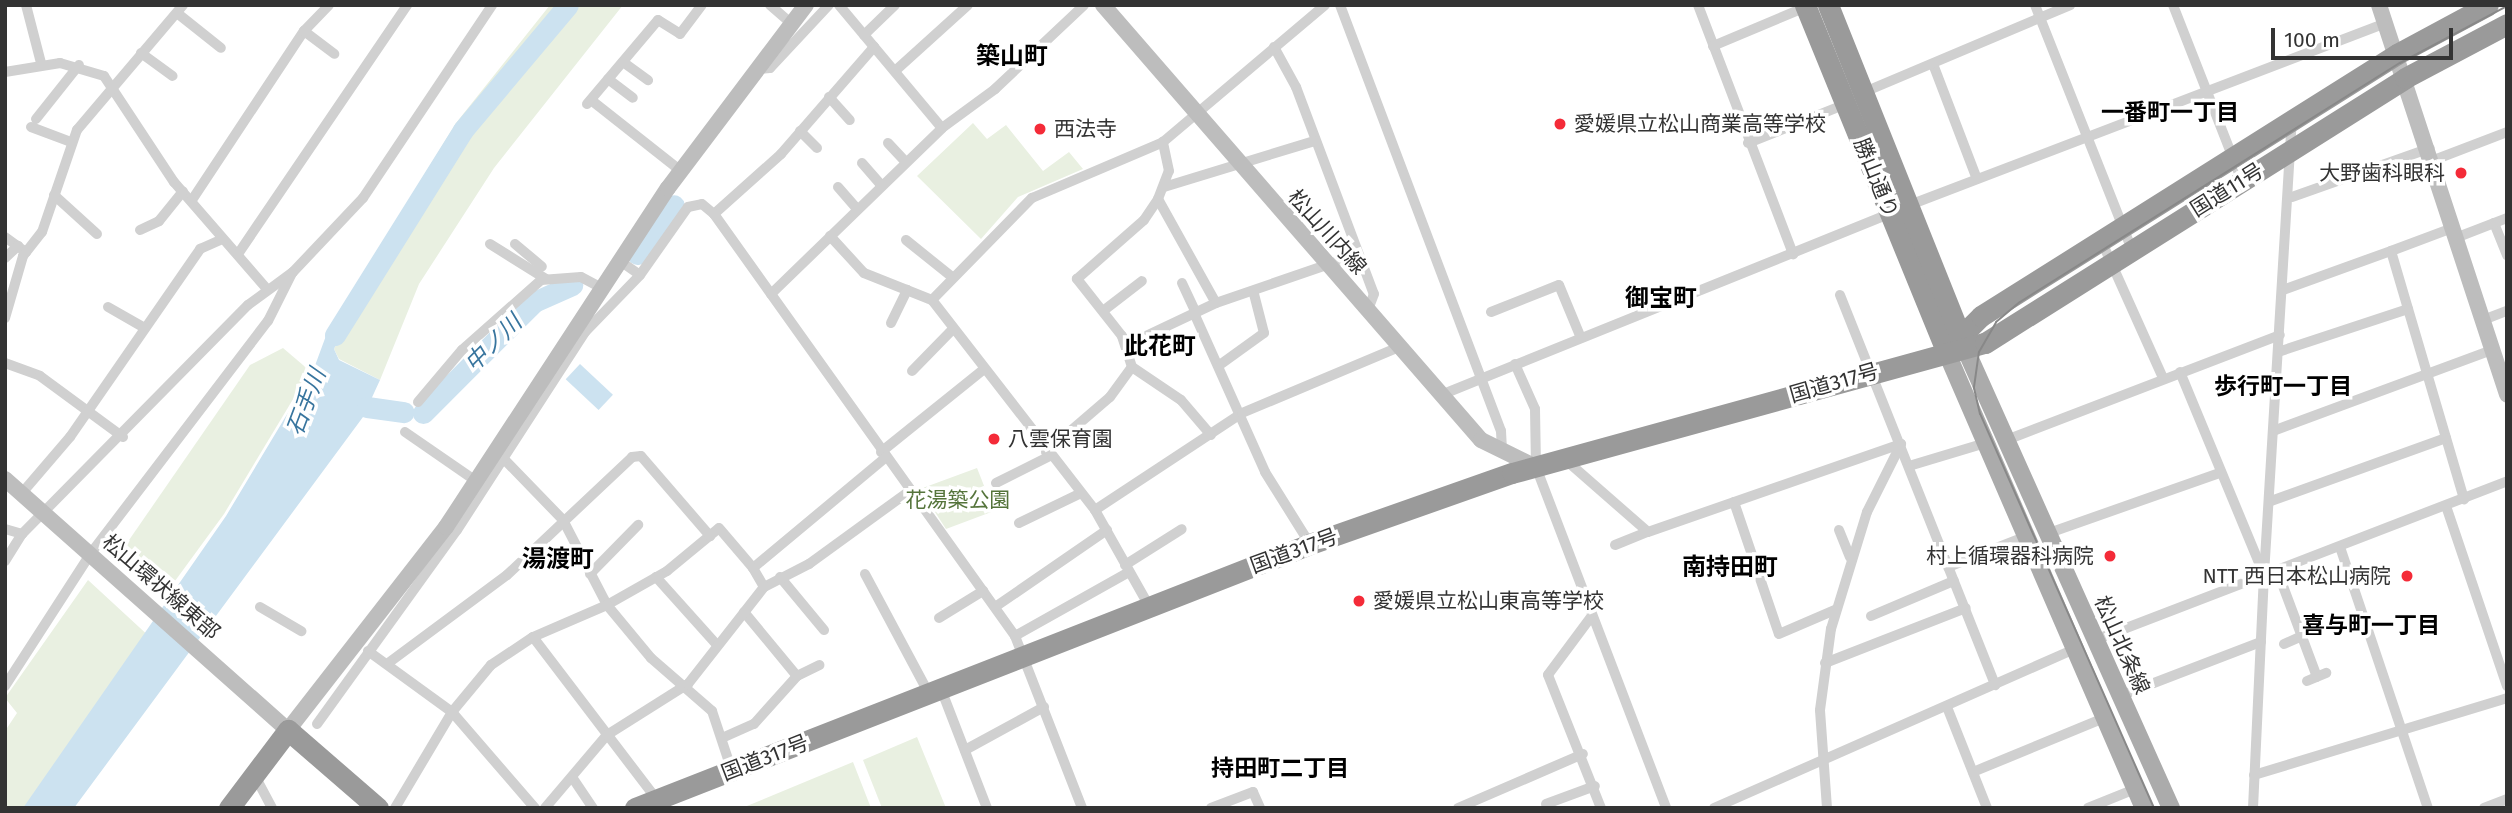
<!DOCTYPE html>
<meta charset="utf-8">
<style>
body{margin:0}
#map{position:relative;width:2512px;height:813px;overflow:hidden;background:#fff;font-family:"Fira Sans","Noto Sans JP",sans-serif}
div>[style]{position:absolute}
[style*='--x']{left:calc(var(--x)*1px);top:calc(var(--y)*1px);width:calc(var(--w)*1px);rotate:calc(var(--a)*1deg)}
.green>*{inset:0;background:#e9f0e1}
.water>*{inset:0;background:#cce2f0;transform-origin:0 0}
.river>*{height:21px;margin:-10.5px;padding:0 10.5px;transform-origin:10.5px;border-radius:10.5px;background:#cce2f0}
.street>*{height:10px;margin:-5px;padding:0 5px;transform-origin:5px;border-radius:5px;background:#d0d0d0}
.secondary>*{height:16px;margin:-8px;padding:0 8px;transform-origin:8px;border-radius:8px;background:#bdbdbd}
.primary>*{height:18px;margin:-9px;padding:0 9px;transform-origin:9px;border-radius:9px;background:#ababab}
.highway>*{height:21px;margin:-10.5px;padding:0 10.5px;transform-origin:10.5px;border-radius:10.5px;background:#9a9a9a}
.tram>*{height:2px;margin:-1px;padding:0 1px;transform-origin:1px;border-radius:1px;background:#888}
.dots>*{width:19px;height:19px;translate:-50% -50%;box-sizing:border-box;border:4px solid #fff;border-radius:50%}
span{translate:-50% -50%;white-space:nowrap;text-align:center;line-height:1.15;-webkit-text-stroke:7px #fff;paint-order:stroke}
.poi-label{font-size:21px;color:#333}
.left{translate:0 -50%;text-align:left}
.right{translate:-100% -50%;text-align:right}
.street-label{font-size:21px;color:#333}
.park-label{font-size:21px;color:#55743b}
.neighbourhood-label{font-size:23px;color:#000;font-weight:700}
.water-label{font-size:23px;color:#38759e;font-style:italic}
.quarter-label{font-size:24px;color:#000;font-weight:700}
.frame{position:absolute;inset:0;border:7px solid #333;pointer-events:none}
.scale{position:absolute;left:2271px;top:28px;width:182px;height:32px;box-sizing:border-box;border:4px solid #333;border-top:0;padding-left:9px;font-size:21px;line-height:24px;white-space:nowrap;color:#333;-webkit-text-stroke:5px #fff;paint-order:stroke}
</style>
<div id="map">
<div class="green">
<div style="clip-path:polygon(550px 5px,623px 5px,494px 168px,419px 284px,380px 380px,339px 359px,334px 349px,350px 313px,327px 333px,456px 123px)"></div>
<div style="clip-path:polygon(973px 123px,987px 139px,1006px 125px,1043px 171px,1069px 152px,1083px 169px,1018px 197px,981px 239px,917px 176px)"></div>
<div style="clip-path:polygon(283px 348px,310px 371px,224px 514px,164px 596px,118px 556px,250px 365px)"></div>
<div style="clip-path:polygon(977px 468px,994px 511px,946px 529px,920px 489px)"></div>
<div style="clip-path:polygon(88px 580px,152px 639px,36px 808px,5px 808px,5px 731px,17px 713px,5px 698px)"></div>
<div style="clip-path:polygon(917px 737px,946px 808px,882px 808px,863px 760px)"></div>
<div style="clip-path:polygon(853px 762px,871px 808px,742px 808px)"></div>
</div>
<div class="water">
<div style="clip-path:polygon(351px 312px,334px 349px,339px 360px,380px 380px,363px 417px,74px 808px,23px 808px,226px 516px,313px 371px,327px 333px)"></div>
<div style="left:580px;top:364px;width:45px;height:21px;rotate:43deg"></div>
</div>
<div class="river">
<div style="--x:637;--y:254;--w:61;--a:-52.9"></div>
<div style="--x:335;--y:335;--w:242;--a:-58"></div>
<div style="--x:463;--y:130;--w:163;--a:-50"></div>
<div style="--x:367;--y:407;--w:37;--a:8"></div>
<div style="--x:423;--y:413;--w:157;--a:-45"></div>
<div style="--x:534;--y:302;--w:42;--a:-24.1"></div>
</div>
<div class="street">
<div style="--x:26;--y:5;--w:60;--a:75.5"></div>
<div style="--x:770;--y:5;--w:29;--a:41"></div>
<div style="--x:839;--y:5;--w:160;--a:50.1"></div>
<div style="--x:1340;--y:5;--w:455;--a:69.3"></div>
<div style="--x:1501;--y:431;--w:21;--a:87"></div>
<div style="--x:1698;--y:5;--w:267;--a:69.1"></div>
<div style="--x:2035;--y:5;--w:264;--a:68.4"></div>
<div style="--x:2173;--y:5;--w:189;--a:68.6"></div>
<div style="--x:177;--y:13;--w:56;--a:38.5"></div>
<div style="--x:304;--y:31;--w:38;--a:37"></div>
<div style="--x:864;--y:35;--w:43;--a:-44.1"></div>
<div style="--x:1713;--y:46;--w:103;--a:-22.8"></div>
<div style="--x:1274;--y:47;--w:46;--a:61.2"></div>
<div style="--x:1296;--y:87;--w:221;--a:69.4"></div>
<div style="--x:1374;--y:294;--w:17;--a:111"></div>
<div style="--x:141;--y:53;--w:39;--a:36"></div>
<div style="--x:623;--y:62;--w:31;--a:36"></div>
<div style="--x:1933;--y:64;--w:123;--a:69.1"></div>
<div style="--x:757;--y:69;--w:13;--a:-4"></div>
<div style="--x:770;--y:68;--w:86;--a:-46.9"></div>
<div style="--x:895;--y:71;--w:98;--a:-42.1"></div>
<div style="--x:5;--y:72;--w:56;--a:-9.3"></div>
<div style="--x:60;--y:63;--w:46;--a:16.5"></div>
<div style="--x:104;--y:76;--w:127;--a:56.6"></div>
<div style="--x:174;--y:182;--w:142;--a:49"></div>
<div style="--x:608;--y:79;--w:31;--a:37"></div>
<div style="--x:1862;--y:93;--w:226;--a:-22.9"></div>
<div style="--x:829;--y:97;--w:31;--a:48"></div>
<div style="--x:591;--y:100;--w:115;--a:38.3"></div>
<div style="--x:587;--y:104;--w:110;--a:-49.8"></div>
<div style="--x:658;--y:20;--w:26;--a:32"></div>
<div style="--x:680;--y:34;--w:36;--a:-53"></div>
<div style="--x:36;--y:119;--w:69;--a:-51.5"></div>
<div style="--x:31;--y:127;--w:43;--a:20.6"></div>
<div style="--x:800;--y:131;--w:24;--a:45"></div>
<div style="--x:888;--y:143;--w:26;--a:47"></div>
<div style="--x:1748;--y:143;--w:105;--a:-21.7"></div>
<div style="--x:2434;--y:160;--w:78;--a:-21"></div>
<div style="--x:862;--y:163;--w:29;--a:49"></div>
<div style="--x:838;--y:187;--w:29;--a:49"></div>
<div style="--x:1164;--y:187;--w:157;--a:-17"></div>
<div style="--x:54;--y:195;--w:58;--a:42.2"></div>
<div style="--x:2292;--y:197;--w:146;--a:-19.5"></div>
<div style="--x:1158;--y:199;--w:119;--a:60.9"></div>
<div style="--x:192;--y:200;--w:203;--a:-56.5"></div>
<div style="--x:304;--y:31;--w:36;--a:-46"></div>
<div style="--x:1907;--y:206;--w:513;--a:-20.91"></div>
<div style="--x:714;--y:214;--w:90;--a:-41.8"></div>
<div style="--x:781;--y:154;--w:142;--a:-49"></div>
<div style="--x:2494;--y:223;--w:35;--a:68"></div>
<div style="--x:140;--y:230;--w:21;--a:-25"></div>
<div style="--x:159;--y:221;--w:38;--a:-51"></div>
<div style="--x:830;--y:236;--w:50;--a:47.4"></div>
<div style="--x:864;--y:273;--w:73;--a:21.7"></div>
<div style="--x:5;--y:237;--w:26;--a:36"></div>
<div style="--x:2458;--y:237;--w:53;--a:-21.2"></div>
<div style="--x:906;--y:240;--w:59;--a:38.8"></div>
<div style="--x:2101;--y:240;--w:151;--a:65.8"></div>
<div style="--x:490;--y:244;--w:66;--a:32"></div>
<div style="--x:515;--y:244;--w:35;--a:40"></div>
<div style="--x:2391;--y:251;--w:68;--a:-20.6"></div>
<div style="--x:238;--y:254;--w:301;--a:-55.8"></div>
<div style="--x:5;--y:258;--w:18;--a:-43"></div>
<div style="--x:620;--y:261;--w:24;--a:35"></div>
<div style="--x:640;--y:275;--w:83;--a:-54.8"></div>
<div style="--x:688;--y:207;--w:14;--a:-12"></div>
<div style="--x:702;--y:204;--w:16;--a:40"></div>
<div style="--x:714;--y:214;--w:518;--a:54.5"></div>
<div style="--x:1015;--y:636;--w:185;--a:68.7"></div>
<div style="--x:1182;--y:283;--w:33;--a:65"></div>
<div style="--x:2283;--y:290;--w:115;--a:-19.9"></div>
<div style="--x:2391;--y:251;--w:259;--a:73.6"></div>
<div style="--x:771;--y:294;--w:238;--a:-44.1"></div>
<div style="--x:942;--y:128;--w:66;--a:-36.3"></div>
<div style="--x:995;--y:89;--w:122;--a:-43.3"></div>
<div style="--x:1840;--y:295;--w:420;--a:68.3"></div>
<div style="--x:108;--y:307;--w:40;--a:29.7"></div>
<div style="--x:1103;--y:311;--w:49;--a:-37.6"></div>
<div style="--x:1491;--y:312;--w:73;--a:-21.7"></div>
<div style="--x:1559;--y:285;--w:57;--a:67.5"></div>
<div style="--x:1194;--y:313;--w:174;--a:65.9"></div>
<div style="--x:1265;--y:472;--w:85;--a:58"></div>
<div style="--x:5;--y:318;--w:65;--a:-73.8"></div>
<div style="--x:23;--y:256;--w:31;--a:-52"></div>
<div style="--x:42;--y:232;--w:108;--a:-71.1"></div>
<div style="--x:77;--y:130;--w:164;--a:-49.7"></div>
<div style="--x:2483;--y:320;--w:26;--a:-21"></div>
<div style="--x:891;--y:323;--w:37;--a:-64"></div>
<div style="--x:1127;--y:345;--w:98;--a:-25.3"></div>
<div style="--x:1216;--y:303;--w:150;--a:-19"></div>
<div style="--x:2278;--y:352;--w:137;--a:-18.3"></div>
<div style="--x:5;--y:363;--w:37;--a:20"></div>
<div style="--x:40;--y:376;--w:103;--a:36.3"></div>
<div style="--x:1221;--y:364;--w:53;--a:-35.8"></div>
<div style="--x:1264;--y:333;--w:40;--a:-104.4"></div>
<div style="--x:1515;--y:364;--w:49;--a:66"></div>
<div style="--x:1535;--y:409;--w:58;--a:89"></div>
<div style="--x:1536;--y:467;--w:365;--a:69.1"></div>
<div style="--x:1132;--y:367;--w:59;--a:34"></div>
<div style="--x:1181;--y:400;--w:46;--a:49.4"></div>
<div style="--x:912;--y:371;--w:59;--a:-45.7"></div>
<div style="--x:2180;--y:372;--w:220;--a:67.5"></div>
<div style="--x:1441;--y:395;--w:488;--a:-22"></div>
<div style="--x:418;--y:402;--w:68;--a:-49.8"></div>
<div style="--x:462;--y:350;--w:106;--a:-41.5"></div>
<div style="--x:541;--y:280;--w:40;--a:-4.3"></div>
<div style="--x:581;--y:277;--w:24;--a:28"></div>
<div style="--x:2273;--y:431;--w:233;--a:-20.3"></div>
<div style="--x:405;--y:432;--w:86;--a:34.6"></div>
<div style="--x:2009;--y:439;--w:290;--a:-21"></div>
<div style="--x:881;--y:452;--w:131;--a:-38.8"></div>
<div style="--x:1046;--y:452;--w:84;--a:-40.7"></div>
<div style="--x:1110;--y:397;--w:37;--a:-54"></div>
<div style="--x:1132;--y:367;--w:33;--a:-108"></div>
<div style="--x:1122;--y:336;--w:73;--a:-128.3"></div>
<div style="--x:1077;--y:279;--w:89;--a:-41.4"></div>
<div style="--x:1144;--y:220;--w:25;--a:-56"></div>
<div style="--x:1158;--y:199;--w:30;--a:-69"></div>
<div style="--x:1169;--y:171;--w:30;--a:-102"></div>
<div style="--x:503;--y:458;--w:86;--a:45.9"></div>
<div style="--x:563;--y:520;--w:96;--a:62.6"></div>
<div style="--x:607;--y:605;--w:69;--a:-29.5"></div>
<div style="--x:667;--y:571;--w:67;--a:-39.6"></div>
<div style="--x:719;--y:528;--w:52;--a:49.6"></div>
<div style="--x:753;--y:568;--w:173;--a:-39.8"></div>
<div style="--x:1568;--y:462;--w:106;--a:41.2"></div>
<div style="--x:1648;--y:532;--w:268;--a:-19.2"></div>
<div style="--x:1909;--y:466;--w:79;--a:-16.8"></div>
<div style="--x:996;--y:483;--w:60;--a:-26.6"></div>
<div style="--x:22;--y:493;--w:74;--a:-49.4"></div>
<div style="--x:70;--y:437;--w:229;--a:-55.3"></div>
<div style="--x:200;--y:249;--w:24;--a:-24"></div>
<div style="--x:2271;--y:501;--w:186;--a:-19.8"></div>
<div style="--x:1734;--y:502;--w:139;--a:71.2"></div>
<div style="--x:1779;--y:634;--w:61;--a:-23.2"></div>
<div style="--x:2446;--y:506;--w:190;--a:71.3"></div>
<div style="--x:1095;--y:510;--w:176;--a:-33.4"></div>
<div style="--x:1242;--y:413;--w:170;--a:-22.8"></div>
<div style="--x:1019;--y:523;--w:69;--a:-25.8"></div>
<div style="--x:5;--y:529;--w:18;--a:16"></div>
<div style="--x:1839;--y:530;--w:29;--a:68"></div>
<div style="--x:2049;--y:533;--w:180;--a:-19.4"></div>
<div style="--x:1615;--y:545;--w:35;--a:-22"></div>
<div style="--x:2340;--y:547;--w:275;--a:71.4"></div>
<div style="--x:5;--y:561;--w:32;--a:-58"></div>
<div style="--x:22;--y:534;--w:322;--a:-45.4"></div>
<div style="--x:248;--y:305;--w:56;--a:-36.3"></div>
<div style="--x:293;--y:272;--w:102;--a:-46.6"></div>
<div style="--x:363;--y:198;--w:232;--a:-56.2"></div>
<div style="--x:1125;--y:565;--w:67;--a:-32.3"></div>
<div style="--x:1948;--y:567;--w:85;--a:-21.4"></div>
<div style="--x:2277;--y:570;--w:114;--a:69.5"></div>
<div style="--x:590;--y:574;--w:69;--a:-45.6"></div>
<div style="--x:865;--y:574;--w:136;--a:61.9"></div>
<div style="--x:656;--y:577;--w:91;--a:48.1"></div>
<div style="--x:780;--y:577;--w:69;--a:50.3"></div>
<div style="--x:764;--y:587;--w:51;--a:-27.1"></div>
<div style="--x:809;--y:564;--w:126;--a:-36"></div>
<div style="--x:1149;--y:606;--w:110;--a:-119.4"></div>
<div style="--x:1095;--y:510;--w:266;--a:-127.8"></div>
<div style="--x:932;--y:300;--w:143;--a:-45.6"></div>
<div style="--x:1032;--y:198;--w:142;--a:-23.1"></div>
<div style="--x:1163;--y:142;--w:212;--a:-40.2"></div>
<div style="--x:260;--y:607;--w:48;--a:30.3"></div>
<div style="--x:995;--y:607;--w:136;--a:-34.5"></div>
<div style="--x:744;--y:612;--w:83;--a:50.4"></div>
<div style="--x:1871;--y:616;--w:90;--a:-22.9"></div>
<div style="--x:1591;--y:617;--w:72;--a:126.6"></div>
<div style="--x:1548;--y:675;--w:143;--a:68.3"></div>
<div style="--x:939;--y:618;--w:52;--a:-31.5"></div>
<div style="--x:1015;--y:636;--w:131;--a:-29.3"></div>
<div style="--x:533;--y:637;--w:205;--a:52.7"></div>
<div style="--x:2095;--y:640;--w:181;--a:-21"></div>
<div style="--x:2264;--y:575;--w:457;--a:-86.5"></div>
<div style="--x:2284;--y:644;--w:17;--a:-24"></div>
<div style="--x:368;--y:651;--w:104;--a:36"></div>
<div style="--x:452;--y:712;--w:127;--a:49.2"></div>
<div style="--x:1825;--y:663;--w:151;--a:-21.3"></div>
<div style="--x:387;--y:664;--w:149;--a:-36.6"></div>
<div style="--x:507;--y:575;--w:172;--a:-43.3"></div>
<div style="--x:632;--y:457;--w:9;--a:-6"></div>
<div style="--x:641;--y:456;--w:106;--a:49.2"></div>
<div style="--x:2307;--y:681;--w:21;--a:-23"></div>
<div style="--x:5;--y:686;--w:158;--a:-57.1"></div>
<div style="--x:91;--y:553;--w:292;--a:-52.7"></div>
<div style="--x:268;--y:321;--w:54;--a:-63.4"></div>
<div style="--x:941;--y:689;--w:128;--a:68.9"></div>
<div style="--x:2120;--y:696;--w:151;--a:-21"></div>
<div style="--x:1947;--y:707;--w:109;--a:68.4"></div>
<div style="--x:317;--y:724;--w:239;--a:-54.2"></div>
<div style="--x:457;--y:530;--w:236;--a:-57.1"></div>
<div style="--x:585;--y:332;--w:79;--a:-46"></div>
<div style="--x:722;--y:738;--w:35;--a:-24"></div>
<div style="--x:754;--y:724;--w:64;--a:-48.1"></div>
<div style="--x:797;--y:676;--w:25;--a:-26"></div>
<div style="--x:965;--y:750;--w:90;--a:-28.6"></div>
<div style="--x:1973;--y:772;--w:142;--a:-22.4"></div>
<div style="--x:254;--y:774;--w:38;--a:62"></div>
<div style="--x:2254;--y:775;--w:264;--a:-16.9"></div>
<div style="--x:574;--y:780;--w:34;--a:56"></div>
<div style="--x:1546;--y:804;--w:52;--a:-20.2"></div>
<div style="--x:395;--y:808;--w:112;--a:-59.3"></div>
<div style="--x:452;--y:712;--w:61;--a:-50.3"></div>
<div style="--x:491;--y:665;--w:50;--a:-33.7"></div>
<div style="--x:533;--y:637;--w:81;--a:-23.4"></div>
<div style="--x:607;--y:605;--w:69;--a:50.3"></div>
<div style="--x:651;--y:658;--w:81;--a:41"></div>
<div style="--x:712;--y:711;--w:63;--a:71.6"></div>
<div style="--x:545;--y:808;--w:96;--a:-49.7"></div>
<div style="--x:607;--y:735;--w:96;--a:-32.2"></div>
<div style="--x:688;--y:684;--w:123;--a:-51.9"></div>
<div style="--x:764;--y:587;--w:22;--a:-120"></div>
<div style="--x:1211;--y:808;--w:45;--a:-20.9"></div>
<div style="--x:1253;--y:792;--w:17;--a:66"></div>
<div style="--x:1458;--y:808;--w:136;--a:-23.4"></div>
<div style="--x:1714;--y:808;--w:394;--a:-23.8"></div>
<div style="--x:1827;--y:808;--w:98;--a:-94.1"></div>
<div style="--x:1820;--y:710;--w:82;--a:-82.3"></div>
<div style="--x:1831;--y:629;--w:122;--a:-72.9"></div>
<div style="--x:1867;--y:512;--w:76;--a:-63.4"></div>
<div style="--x:2088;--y:808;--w:51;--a:-22"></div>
<div style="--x:2253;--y:808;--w:233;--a:-87.3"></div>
<div style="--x:2264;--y:575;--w:261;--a:-21.1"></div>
<div style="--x:2484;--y:808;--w:25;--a:-21"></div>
</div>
<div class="secondary">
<div style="--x:1103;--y:5;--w:576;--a:49.01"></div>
<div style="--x:1481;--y:440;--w:61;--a:26.1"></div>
<div style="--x:2379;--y:5;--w:410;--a:71.8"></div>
<div style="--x:5;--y:479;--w:378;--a:41.6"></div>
<div style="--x:288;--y:730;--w:257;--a:-52.1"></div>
<div style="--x:446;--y:527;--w:405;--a:-56.8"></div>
<div style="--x:668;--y:188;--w:229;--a:-53"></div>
</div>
<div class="primary">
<div style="--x:1965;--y:348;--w:504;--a:65.88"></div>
<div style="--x:1946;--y:351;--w:498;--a:66.6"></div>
</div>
<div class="highway">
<div style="--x:1805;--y:5;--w:374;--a:67.8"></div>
<div style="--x:1828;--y:5;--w:366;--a:68.2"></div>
<div style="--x:1946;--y:351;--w:49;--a:-45"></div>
<div style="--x:1981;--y:316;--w:492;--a:-32.2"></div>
<div style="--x:2397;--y:54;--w:103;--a:-28.3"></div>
<div style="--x:229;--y:808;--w:98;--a:-52.9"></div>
<div style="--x:288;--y:730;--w:119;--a:40.9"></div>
<div style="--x:635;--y:808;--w:725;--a:-21.36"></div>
<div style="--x:1310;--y:544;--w:214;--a:-19.4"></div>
<div style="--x:1512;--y:473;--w:491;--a:-15.4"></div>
<div style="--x:1985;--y:343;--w:497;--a:-32.2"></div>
<div style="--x:2405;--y:78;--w:115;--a:-27.9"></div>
</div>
<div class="tram">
<div style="--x:2154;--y:808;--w:431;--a:-113.8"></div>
<div style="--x:1980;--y:414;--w:28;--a:-103"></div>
<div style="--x:1974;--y:387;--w:35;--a:-82"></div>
<div style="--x:1979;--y:352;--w:34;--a:-60"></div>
<div style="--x:1996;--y:322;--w:31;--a:-40"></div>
<div style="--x:2020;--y:302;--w:449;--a:-32.2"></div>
<div style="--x:2400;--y:63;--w:121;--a:-28"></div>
</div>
<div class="dots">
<div style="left:1560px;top:124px;background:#f42b38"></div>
<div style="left:1040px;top:129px;background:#f42b38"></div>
<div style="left:2461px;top:173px;background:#f42b38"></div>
<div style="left:994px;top:439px;background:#f42b38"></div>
<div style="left:2110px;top:556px;background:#f42b38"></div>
<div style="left:2407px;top:576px;background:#f42b38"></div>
<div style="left:1359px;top:601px;background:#f42b38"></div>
</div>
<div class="poi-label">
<span class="left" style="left:1574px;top:124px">愛媛県立松山商業高等学校</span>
<span class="left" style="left:1054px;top:129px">西法寺</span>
<span class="right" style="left:2445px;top:173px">大野歯科眼科</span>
<span class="left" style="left:1008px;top:439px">八雲保育園</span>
<span class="right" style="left:2094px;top:556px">村上循環器科病院</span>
<span class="right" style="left:2391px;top:576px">NTT 西日本松山病院</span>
<span class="left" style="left:1373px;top:601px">愛媛県立松山東高等学校</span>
</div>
<div class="street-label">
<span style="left:1876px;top:178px;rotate:68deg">勝山通り</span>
<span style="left:2227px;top:190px;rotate:-32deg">国道11号</span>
<span style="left:1327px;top:232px;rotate:48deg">松山川内線</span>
<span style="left:1834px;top:383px;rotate:-16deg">国道317号</span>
<span style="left:1294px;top:551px;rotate:-20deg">国道317号</span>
<span style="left:161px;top:587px;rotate:41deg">松山環状線東部</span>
<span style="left:2122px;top:645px;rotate:66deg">松山北条線</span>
<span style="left:765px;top:758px;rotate:-21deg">国道317号</span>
</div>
<div class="park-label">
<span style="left:958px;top:500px">花湯築公園</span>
</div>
<div class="neighbourhood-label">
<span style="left:2170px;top:112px">一番町一丁目</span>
<span style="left:2283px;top:386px">歩行町一丁目</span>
<span style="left:2371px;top:625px">喜与町一丁目</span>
<span style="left:1280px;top:768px">持田町二丁目</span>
</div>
<div class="water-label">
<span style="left:493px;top:343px;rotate:-45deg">中ノ川</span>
<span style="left:306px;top:402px;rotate:-69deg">石手川</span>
</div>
<div class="quarter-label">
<span style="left:1012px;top:57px">築山町</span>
<span style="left:1661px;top:299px">御宝町</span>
<span style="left:1160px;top:347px">此花町</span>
<span style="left:558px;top:560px">湯渡町</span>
<span style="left:1730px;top:568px">南持田町</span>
</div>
<div class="frame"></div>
<div class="scale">100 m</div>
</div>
